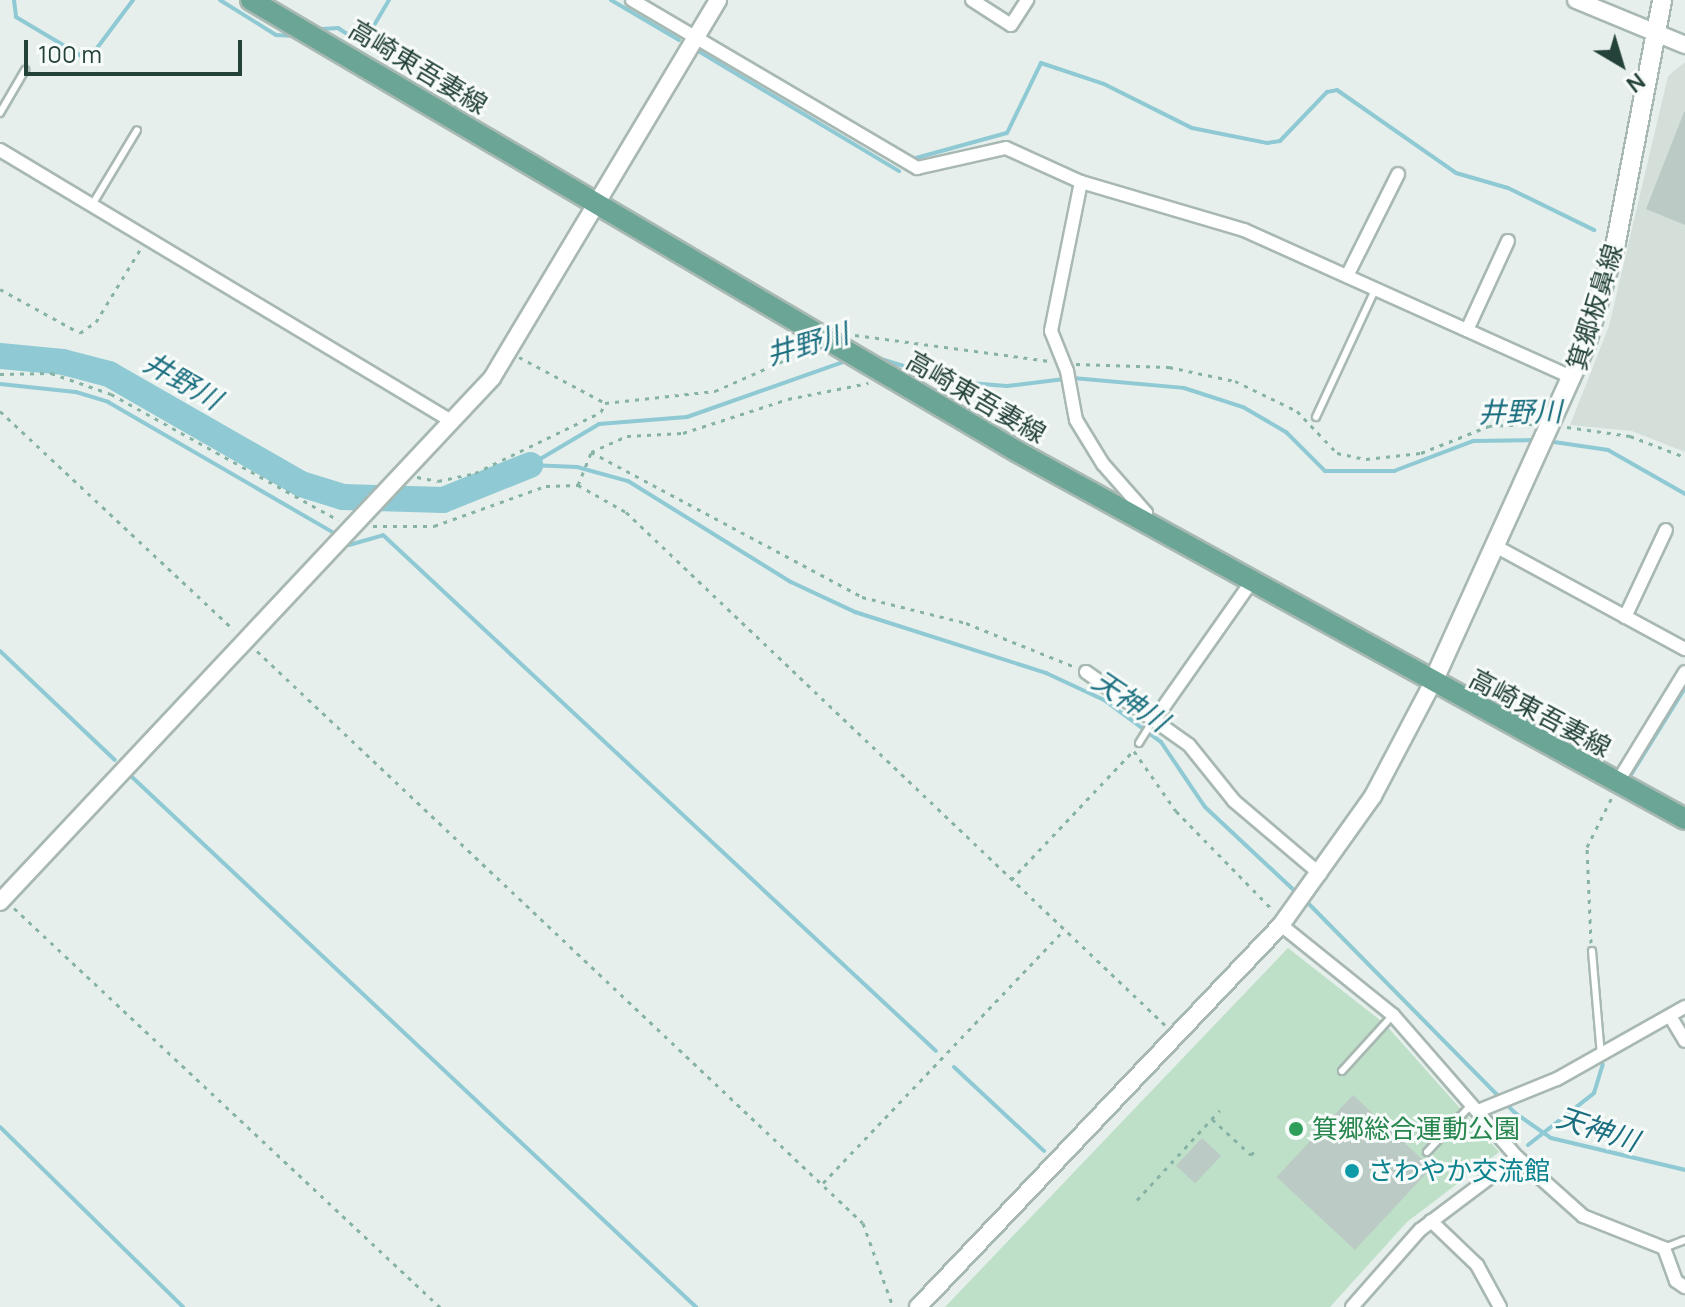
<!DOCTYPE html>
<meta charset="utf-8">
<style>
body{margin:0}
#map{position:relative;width:1685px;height:1307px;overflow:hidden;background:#e6efeb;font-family:Manrope,"Noto Sans JP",sans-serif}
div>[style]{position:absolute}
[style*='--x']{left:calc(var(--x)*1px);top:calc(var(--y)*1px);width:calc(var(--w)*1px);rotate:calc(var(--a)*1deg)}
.built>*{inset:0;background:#d4dfda}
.green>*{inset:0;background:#bfe0c8}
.stream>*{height:4px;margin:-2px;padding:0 2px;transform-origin:2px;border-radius:2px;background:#8ec9d4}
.river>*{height:26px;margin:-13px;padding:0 13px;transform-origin:13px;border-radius:13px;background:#8ec9d4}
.building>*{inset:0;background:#bbcac4;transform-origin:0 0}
.path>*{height:3px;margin-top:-1.5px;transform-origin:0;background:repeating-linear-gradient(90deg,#86b3a5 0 4px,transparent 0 10px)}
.roads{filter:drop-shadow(2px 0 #a8b8b2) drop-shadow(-2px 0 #a8b8b2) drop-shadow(0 2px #a8b8b2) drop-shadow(0 -2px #a8b8b2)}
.service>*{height:6px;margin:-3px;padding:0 3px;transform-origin:3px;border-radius:3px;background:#fff}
.minor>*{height:12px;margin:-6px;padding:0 6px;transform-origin:6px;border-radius:6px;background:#fff}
.tertiary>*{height:16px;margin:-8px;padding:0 8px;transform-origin:8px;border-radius:8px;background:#fff}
.secondary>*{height:18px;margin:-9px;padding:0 9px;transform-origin:9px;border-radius:9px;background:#fff}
.primary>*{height:20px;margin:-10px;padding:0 10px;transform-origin:10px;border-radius:10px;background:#6aa596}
.dots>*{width:22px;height:22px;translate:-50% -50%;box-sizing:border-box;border:4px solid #f7fbf9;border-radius:50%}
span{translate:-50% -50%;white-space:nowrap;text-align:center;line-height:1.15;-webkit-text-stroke:6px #f7fbf9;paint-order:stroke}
.street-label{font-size:26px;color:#24423a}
.leisure-label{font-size:26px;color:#27864d}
.left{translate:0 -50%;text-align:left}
.culture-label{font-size:26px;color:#0d838f}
.water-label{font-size:28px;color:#1c6f80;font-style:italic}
.north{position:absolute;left:1581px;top:24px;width:80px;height:80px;-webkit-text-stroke:6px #f7fbf9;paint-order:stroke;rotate:142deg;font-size:22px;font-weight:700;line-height:32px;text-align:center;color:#24423a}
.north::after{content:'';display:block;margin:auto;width:28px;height:36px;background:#24423a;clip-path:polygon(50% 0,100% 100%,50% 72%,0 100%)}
.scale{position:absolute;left:24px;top:40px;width:218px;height:36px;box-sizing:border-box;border:4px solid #24423a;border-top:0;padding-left:10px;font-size:24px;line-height:28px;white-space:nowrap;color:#24423a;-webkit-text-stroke:6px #f7fbf9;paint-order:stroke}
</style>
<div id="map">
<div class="built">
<div style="clip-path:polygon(1685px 62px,1685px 452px,1632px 431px,1570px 425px,1609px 326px,1668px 76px)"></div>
</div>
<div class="green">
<div style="clip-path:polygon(1288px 948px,1385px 1024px,1499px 1152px,1407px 1222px,1330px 1307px,945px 1307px)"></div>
</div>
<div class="stream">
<div style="--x:14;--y:0;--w:17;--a:83"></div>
<div style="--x:16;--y:17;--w:84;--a:30.8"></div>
<div style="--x:88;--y:60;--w:75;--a:-53.1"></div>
<div style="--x:220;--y:0;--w:66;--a:32"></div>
<div style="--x:276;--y:35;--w:19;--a:3"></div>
<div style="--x:611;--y:0;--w:79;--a:30.5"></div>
<div style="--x:322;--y:29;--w:16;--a:-4"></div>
<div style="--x:338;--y:28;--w:30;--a:33"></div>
<div style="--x:363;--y:44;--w:51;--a:-59.4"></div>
<div style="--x:700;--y:52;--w:232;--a:30.9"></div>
<div style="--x:916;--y:158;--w:94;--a:-15.4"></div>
<div style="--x:1007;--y:133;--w:78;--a:-64.1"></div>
<div style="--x:1041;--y:63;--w:66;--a:18.4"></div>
<div style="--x:1104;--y:84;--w:98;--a:26.6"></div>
<div style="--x:1192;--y:128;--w:76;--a:11.3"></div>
<div style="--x:1267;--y:143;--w:13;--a:-9"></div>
<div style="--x:1280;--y:141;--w:68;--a:-46.2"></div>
<div style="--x:1327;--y:92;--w:10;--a:-11"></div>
<div style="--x:1337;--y:90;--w:145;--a:34.9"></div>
<div style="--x:1456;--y:173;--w:54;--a:16.1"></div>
<div style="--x:1508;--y:188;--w:96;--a:26"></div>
<div style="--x:874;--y:357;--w:87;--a:16.8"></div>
<div style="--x:957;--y:382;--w:50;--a:4.6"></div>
<div style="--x:1007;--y:386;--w:66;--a:-6.9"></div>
<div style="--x:1073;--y:378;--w:111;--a:5.1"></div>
<div style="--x:1184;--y:388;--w:62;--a:17.9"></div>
<div style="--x:1243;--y:407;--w:50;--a:30.2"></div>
<div style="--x:1286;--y:432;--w:55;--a:45"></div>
<div style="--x:1325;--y:471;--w:69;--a:0"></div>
<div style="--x:1394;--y:471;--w:85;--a:-20.8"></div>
<div style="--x:1473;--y:441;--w:62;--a:-0.9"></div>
<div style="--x:0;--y:384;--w:76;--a:6"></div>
<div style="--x:76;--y:392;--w:34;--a:17"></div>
<div style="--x:108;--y:402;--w:259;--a:30.1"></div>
<div style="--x:1547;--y:441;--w:62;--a:8.4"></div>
<div style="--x:1608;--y:450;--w:89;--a:29.7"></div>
<div style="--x:530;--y:465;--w:47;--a:2.4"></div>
<div style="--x:577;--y:467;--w:53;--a:15.4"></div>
<div style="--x:628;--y:481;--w:192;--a:31.8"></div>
<div style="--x:791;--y:582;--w:71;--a:25.1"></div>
<div style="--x:855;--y:612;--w:201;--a:17.7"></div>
<div style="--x:1046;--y:673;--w:64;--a:25"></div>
<div style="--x:1104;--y:700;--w:71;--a:36.4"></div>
<div style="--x:1161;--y:742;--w:78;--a:55.9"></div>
<div style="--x:1205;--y:807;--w:127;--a:43.1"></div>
<div style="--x:530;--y:465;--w:80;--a:-30.7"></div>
<div style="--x:599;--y:424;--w:88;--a:-4.5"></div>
<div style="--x:687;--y:417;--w:172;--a:-19.4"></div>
<div style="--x:349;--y:545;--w:35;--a:-16"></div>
<div style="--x:383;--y:535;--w:756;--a:43.02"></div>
<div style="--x:0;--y:651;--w:158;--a:43.5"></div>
<div style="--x:132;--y:777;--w:774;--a:43.22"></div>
<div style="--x:1629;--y:778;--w:106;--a:-58.1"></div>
<div style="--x:1305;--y:900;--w:299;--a:45.4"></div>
<div style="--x:1515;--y:1113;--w:44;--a:34.8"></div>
<div style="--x:1551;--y:1138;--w:138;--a:13.4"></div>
<div style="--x:954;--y:1067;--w:123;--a:43"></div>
<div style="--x:0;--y:1127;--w:257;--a:44.5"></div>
<div style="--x:1528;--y:1145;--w:84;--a:-38.2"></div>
<div style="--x:1594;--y:1093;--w:30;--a:-73"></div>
</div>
<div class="river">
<div style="--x:0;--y:356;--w:63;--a:5.4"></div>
<div style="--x:63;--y:362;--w:48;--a:14.6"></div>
<div style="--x:109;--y:374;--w:221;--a:29.8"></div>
<div style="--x:301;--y:484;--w:44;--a:17.2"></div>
<div style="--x:343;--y:497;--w:100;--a:1.7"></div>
<div style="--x:443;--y:500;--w:94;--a:-21.9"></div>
</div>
<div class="building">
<div style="clip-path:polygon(1684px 112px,1685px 112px,1685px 225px,1646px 209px)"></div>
<div style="left:1353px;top:1095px;width:107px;height:112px;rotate:43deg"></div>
<div style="left:1202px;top:1138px;width:26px;height:38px;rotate:43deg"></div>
</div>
<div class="path">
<div style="--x:0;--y:289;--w:91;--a:28.8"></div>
<div style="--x:80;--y:333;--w:19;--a:-35"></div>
<div style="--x:96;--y:322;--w:87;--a:-58.7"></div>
<div style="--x:855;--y:335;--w:196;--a:7.6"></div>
<div style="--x:519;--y:357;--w:98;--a:28.1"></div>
<div style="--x:605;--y:403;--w:111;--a:-6.2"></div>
<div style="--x:715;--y:391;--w:104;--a:-23.9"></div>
<div style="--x:1076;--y:364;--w:93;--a:1.8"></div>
<div style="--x:1169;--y:367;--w:67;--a:12"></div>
<div style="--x:1235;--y:381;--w:69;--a:25.8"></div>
<div style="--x:1297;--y:411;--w:58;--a:46.4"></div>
<div style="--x:1337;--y:453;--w:30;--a:12"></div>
<div style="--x:1366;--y:459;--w:55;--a:-6.2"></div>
<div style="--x:1421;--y:453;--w:73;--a:-21.7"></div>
<div style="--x:1489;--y:426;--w:43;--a:-2.7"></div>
<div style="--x:0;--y:374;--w:51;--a:-1.1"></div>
<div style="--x:51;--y:373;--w:64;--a:19.3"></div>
<div style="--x:111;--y:394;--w:260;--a:29"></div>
<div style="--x:0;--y:411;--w:320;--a:43.1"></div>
<div style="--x:1567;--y:427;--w:64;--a:8.1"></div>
<div style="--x:1630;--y:436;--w:59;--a:20.9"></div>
<div style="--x:591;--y:452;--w:307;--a:28.1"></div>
<div style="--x:862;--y:597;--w:107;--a:14"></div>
<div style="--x:966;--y:623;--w:118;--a:22"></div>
<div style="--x:417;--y:477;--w:21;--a:11"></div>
<div style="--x:438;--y:481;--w:38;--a:-12"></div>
<div style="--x:475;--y:473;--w:140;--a:-25.8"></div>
<div style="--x:601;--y:412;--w:10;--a:-66"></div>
<div style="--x:578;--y:485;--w:35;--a:-68"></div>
<div style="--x:591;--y:452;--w:39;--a:-24"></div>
<div style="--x:627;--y:436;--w:56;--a:-3.1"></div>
<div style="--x:683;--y:433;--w:110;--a:-17.9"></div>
<div style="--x:788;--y:399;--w:82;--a:-11.3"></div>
<div style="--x:373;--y:526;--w:61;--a:0"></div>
<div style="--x:434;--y:526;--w:119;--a:-19.7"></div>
<div style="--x:546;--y:486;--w:32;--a:-2"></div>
<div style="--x:578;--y:485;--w:55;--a:29.4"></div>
<div style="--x:626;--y:512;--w:744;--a:43.58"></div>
<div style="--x:257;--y:651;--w:833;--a:43.35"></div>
<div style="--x:863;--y:1223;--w:89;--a:70.3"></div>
<div style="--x:1134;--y:751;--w:73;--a:55"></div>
<div style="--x:1176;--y:811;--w:139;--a:45.6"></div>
<div style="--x:1011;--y:880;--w:179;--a:-46.6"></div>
<div style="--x:14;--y:908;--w:584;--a:43.13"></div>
<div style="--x:1591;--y:943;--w:96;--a:-92.4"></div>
<div style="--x:1587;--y:847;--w:56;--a:-63.4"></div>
<div style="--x:1212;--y:1119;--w:53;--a:42.7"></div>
<div style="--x:1251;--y:1155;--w:8;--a:-50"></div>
<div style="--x:823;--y:1183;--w:348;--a:-46.4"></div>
<div style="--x:1137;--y:1200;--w:122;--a:-47.3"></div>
</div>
<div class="roads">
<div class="service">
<div style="--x:0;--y:113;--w:50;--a:-59.8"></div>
<div style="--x:92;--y:205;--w:87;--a:-59"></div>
<div style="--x:1316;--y:417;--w:140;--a:-65.1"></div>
<div style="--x:1139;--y:743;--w:28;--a:-58"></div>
<div style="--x:1592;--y:951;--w:104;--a:85.1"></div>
<div style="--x:1342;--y:1071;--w:76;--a:-47.7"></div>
<div style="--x:1427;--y:1152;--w:64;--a:-46.9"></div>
<div style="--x:1664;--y:1248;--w:22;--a:-21"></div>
</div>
<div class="minor">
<div style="--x:632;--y:0;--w:331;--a:30.5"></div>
<div style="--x:917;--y:168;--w:91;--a:-12.7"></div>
<div style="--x:1006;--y:148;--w:82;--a:24.4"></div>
<div style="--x:1081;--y:182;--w:170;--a:16.4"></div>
<div style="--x:1244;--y:230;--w:361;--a:24.2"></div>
<div style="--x:972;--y:0;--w:46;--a:32.7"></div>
<div style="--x:1011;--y:25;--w:30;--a:-57"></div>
<div style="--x:0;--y:150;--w:528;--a:30.98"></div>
<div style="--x:1081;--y:182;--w:152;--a:101.4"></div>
<div style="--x:1051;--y:331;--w:43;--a:68.2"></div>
<div style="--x:1067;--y:371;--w:50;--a:79.6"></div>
<div style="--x:1076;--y:420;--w:52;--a:58.5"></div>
<div style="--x:1103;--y:464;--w:65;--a:48.7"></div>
<div style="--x:1146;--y:513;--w:7;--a:106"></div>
<div style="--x:1347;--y:276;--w:114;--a:-63.4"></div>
<div style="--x:1467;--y:330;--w:98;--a:-65.3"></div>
<div style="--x:1497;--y:547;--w:214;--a:28.5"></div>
<div style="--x:1625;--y:617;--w:96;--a:-64.8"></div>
<div style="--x:1086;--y:672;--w:126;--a:35.3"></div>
<div style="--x:1189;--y:745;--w:72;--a:51.2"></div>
<div style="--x:1234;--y:801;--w:113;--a:40.3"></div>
<div style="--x:1155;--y:719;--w:165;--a:-54.9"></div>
<div style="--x:1617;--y:783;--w:130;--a:-58.5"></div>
<div style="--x:1281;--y:925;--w:144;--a:38.8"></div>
<div style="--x:1393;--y:1015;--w:189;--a:48.9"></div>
<div style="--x:1517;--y:1157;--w:89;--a:41.8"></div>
<div style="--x:1583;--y:1216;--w:87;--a:21.6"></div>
<div style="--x:1664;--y:1248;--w:35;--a:70"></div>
<div style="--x:1676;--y:1281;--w:11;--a:34"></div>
<div style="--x:1670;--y:1016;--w:29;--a:59"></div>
<div style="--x:1478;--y:1111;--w:85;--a:-22.1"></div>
<div style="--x:1557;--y:1079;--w:147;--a:-29.4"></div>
<div style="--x:1431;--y:1221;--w:64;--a:43.7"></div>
<div style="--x:1477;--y:1265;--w:48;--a:61.3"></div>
<div style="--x:1352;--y:1307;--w:103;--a:-48.6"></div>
<div style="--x:1420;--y:1230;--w:121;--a:-37"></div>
</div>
<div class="tertiary">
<div style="--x:1576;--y:0;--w:118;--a:22.4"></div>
<div style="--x:0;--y:902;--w:719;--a:-46.8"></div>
<div style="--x:492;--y:378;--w:440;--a:-59.1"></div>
<div style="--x:918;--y:1307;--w:527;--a:-46.46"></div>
<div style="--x:1281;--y:925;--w:158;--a:-54.5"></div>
<div style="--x:1373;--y:796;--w:127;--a:-62.2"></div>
</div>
<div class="secondary">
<div style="--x:1432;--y:684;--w:375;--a:-65.6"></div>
<div style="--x:1587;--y:342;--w:104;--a:-73.8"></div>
<div style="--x:1616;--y:242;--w:246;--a:-79.2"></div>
</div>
<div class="primary">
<div style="--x:251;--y:0;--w:890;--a:30.51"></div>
<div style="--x:1018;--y:452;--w:761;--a:28.82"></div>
</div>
</div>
<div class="dots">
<div style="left:1296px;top:1129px;background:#2e9e5b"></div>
<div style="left:1352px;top:1171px;background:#0f9aa8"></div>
</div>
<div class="street-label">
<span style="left:418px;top:67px;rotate:31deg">高崎東吾妻線</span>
<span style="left:1595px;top:307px;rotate:-73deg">箕郷板鼻線</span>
<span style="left:976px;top:397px;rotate:30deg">高崎東吾妻線</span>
<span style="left:1540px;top:713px;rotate:28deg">高崎東吾妻線</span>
</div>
<div class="leisure-label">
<span class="left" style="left:1312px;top:1129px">箕郷総合運動公園</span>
</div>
<div class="culture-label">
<span class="left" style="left:1368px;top:1171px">さわやか交流館</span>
</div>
<div class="water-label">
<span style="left:807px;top:343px;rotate:-16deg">井野川</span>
<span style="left:183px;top:380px;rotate:30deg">井野川</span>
<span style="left:1520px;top:411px;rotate:-1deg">井野川</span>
<span style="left:1131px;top:700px;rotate:34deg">天神川</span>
<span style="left:1598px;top:1128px;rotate:18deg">天神川</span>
</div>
<div class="north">N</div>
<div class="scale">100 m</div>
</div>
